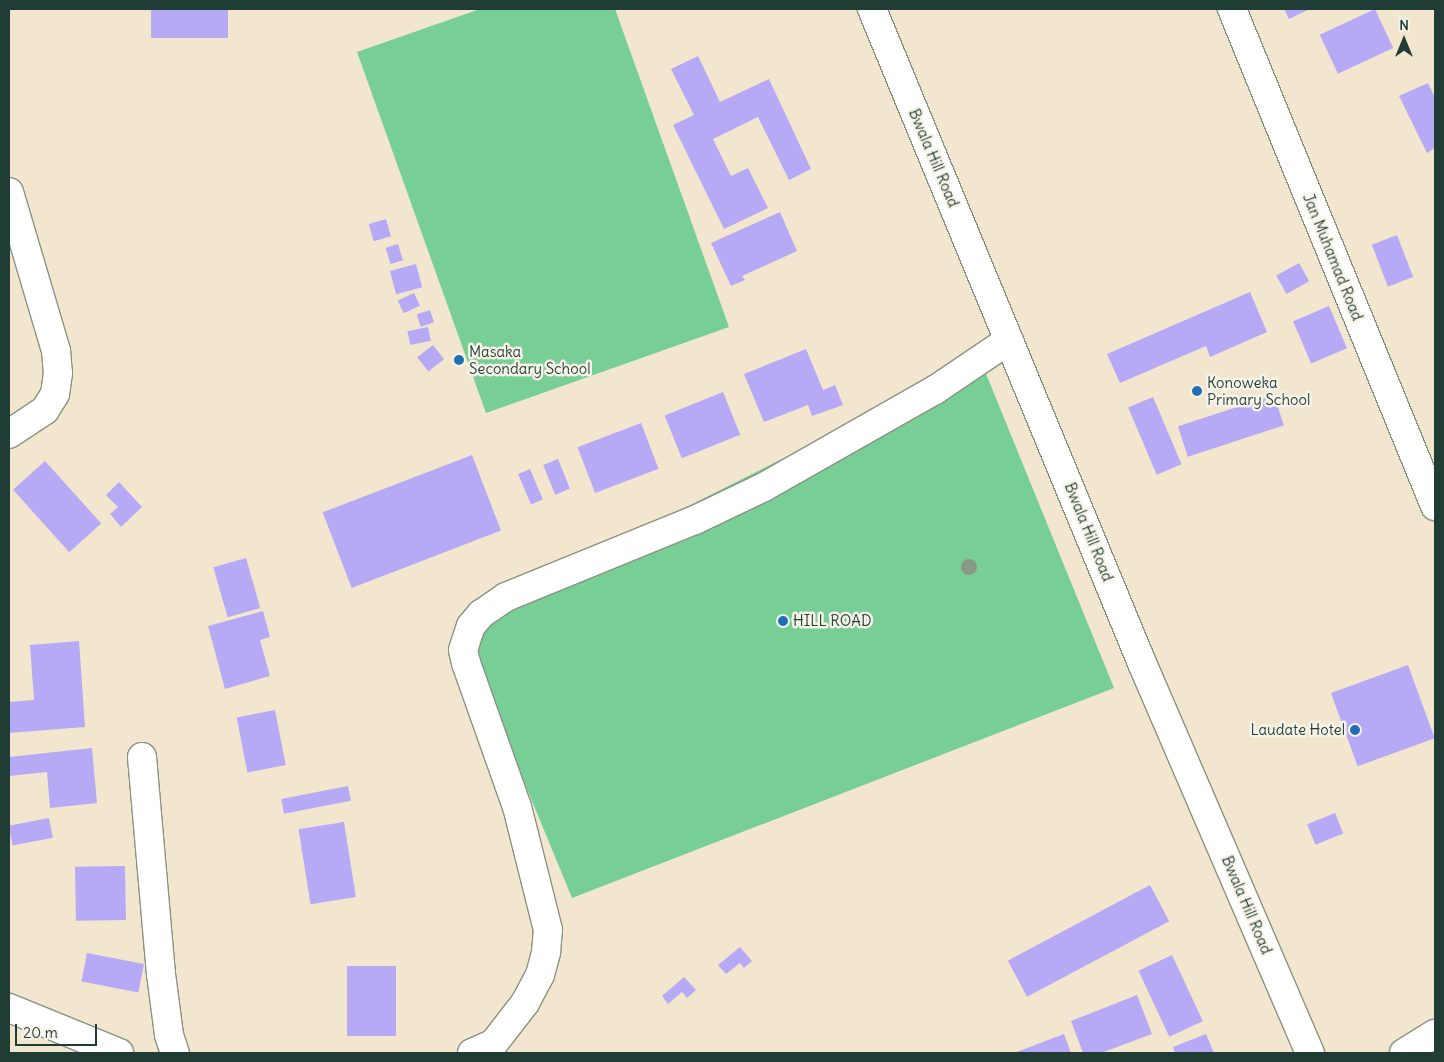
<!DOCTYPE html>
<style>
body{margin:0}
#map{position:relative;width:1444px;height:1062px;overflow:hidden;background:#f3e6ce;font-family:Delius,sans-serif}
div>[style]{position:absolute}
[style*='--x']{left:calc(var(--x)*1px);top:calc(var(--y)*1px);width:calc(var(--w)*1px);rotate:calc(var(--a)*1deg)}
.green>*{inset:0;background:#77cf95}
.building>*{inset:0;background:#b6aaf6;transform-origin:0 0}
.roads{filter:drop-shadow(1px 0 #899281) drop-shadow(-1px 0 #899281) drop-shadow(0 1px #899281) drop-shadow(0 -1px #899281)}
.minor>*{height:28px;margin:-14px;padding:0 14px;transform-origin:14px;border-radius:14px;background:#fff}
.trees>*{width:16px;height:16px;margin:-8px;border-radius:50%;background:#889984}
.dots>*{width:14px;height:14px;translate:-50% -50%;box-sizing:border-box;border:2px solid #f7f3e8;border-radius:50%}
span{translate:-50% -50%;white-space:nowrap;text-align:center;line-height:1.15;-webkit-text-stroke:5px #f7f3e8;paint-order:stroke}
.street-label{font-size:15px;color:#1f3d34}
.poi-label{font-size:15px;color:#1f3d34}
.left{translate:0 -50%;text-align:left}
.right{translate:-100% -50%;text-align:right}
.frame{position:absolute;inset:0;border:10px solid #1f3d34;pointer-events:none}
.north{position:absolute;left:1379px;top:15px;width:50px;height:50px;-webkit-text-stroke:4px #f7f3e8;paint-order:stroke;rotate:0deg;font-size:14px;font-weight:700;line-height:20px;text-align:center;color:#1f3d34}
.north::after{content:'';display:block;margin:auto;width:18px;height:22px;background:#1f3d34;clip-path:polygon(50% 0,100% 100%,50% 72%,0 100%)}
.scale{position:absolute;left:15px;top:1024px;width:82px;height:22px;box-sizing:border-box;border:2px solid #1f3d34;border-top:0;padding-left:6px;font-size:15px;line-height:18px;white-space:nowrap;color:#1f3d34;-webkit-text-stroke:4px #f7f3e8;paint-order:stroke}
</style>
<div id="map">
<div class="green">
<div style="clip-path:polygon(480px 9px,615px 9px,729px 327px,486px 413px,357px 52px)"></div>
<div style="clip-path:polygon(980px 359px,1114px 688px,572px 898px,465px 638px,494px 604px)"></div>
</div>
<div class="building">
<div style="left:151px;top:9px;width:77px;height:29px"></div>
<div style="clip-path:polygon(1284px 9px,1310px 9px,1289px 19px)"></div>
<div style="left:1375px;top:9px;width:43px;height:61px;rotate:65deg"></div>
<div style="clip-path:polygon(698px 56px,720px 102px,769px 79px,811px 169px,789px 180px,758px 117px,713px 139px,731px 176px,748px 168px,768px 208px,724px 229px,673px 125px,694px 115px,671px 69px)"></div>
<div style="clip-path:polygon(1428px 83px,1435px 98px,1435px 148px,1427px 153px,1399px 96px)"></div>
<div style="clip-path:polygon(780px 212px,797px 251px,742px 276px,745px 280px,731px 286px,711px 243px)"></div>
<div style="left:386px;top:219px;width:18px;height:18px;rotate:74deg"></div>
<div style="left:1397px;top:235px;width:45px;height:27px;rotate:69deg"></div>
<div style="left:398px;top:244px;width:17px;height:13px;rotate:73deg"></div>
<div style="left:1299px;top:263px;width:21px;height:26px;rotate:61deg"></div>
<div style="left:416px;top:264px;width:24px;height:27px;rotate:75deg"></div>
<div style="clip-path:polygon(1250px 292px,1267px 332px,1210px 357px,1206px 346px,1120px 383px,1107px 354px)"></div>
<div style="left:414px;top:293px;width:14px;height:18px;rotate:65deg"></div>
<div style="left:1329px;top:306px;width:46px;height:39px;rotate:67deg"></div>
<div style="left:430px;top:310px;width:13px;height:14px;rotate:72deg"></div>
<div style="left:428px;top:327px;width:14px;height:21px;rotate:78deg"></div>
<div style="left:433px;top:345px;width:18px;height:20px;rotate:52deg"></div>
<div style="clip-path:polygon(806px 349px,823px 390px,835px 385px,843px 405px,812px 416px,808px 405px,764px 422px,744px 374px)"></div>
<div style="left:723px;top:392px;width:46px;height:63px;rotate:68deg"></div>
<div style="left:1274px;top:395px;width:32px;height:101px;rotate:72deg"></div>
<div style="left:1153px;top:397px;width:73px;height:27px;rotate:67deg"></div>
<div style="left:641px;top:423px;width:49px;height:68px;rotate:69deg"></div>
<div style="left:472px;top:455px;width:81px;height:160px;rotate:69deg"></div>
<div style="left:558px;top:459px;width:32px;height:16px;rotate:68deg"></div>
<div style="left:45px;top:461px;width:84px;height:43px;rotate:48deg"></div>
<div style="left:530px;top:469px;width:33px;height:13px;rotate:67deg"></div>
<div style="clip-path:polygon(119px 482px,142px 507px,121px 527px,110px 514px,118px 507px,106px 495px)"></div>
<div style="left:246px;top:558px;width:52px;height:34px;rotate:74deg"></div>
<div style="clip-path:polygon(263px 611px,270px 637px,260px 640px,270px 676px,225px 689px,208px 626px)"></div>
<div style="clip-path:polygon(79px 641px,85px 727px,9px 733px,9px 702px,34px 700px,30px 645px)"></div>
<div style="left:1408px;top:665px;width:78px;height:82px;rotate:70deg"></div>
<div style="left:275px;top:710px;width:56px;height:39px;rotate:79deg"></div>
<div style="clip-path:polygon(92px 748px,97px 803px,50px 808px,47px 772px,9px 776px,9px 757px)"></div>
<div style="left:348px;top:786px;width:15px;height:68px;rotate:79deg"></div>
<div style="left:1335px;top:813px;width:22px;height:30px;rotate:68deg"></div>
<div style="left:49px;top:818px;width:20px;height:41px;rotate:79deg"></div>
<div style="left:344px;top:822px;width:76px;height:46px;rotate:81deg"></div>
<div style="left:125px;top:866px;width:54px;height:50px;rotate:89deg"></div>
<div style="left:1150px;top:885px;width:41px;height:161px;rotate:62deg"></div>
<div style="clip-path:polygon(740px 947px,752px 961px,744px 968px,740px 963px,726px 974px,718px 965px)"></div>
<div style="left:87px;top:953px;width:58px;height:29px;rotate:11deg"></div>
<div style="left:1172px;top:955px;width:73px;height:37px;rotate:65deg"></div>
<div style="left:347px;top:966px;width:49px;height:70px"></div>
<div style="clip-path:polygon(684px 977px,696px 990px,687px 998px,682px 992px,668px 1004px,662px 996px)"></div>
<div style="clip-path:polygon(1137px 995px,1152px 1034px,1101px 1053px,1083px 1053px,1071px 1021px)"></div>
<div style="clip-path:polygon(1064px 1034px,1071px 1053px,1014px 1053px)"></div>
<div style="clip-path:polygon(1206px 1034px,1214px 1053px,1175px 1053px,1173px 1047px)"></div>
</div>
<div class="roads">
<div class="minor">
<div style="--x:872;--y:9;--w:708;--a:67.57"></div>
<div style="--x:1142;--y:663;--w:425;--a:66.7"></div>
<div style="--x:1232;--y:9;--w:537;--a:67.78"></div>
<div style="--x:9;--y:192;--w:166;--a:73.5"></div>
<div style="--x:56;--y:351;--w:22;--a:85"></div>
<div style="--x:58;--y:373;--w:21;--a:98"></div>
<div style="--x:55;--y:394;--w:19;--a:122"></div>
<div style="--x:45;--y:410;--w:43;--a:146.3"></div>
<div style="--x:142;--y:757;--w:218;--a:85"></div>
<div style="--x:161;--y:974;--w:62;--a:82.5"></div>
<div style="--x:169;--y:1035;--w:19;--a:72"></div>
<div style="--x:9;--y:1008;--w:119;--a:22.2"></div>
<div style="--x:472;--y:1053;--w:24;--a:-24"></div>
<div style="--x:494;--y:1043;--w:51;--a:-52.2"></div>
<div style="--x:525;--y:1003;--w:32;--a:-62"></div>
<div style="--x:540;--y:975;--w:24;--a:-75"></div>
<div style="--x:546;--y:952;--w:22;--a:-85"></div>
<div style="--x:548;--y:930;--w:127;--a:-104.1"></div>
<div style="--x:517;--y:807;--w:153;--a:-109.5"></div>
<div style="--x:466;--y:663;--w:13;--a:-103"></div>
<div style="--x:463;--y:650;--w:25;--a:-72"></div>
<div style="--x:471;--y:626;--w:16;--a:-50"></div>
<div style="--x:481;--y:614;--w:30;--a:-34"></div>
<div style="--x:506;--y:597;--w:204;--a:-22.2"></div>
<div style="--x:695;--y:520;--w:76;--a:-25.6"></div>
<div style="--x:764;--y:487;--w:197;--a:-29.6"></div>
<div style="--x:935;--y:390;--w:89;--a:-34"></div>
<div style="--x:1404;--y:1053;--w:36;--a:-32"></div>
</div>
</div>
<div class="trees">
<div style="left:969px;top:567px"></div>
</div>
<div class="dots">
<div style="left:459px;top:360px;background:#1f6fb2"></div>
<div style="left:1197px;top:391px;background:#1f6fb2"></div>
<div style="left:783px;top:621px;background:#1f6fb2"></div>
<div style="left:1355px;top:730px;background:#1f6fb2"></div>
</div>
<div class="street-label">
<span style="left:934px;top:158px;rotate:67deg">Bwala Hill Road</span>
<span style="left:1333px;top:257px;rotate:68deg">Jan Muhamad Road</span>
<span style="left:1089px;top:532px;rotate:68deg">Bwala Hill Road</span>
<span style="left:1247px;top:905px;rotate:67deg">Bwala Hill Road</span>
</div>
<div class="poi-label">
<span class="left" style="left:469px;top:360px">Masaka<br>Secondary School</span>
<span class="left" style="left:1207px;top:391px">Konoweka<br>Primary School</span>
<span class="left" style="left:793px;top:621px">HILL ROAD</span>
<span class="right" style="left:1345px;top:730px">Laudate Hotel</span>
</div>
<div class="frame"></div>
<div class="north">N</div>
<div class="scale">20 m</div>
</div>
